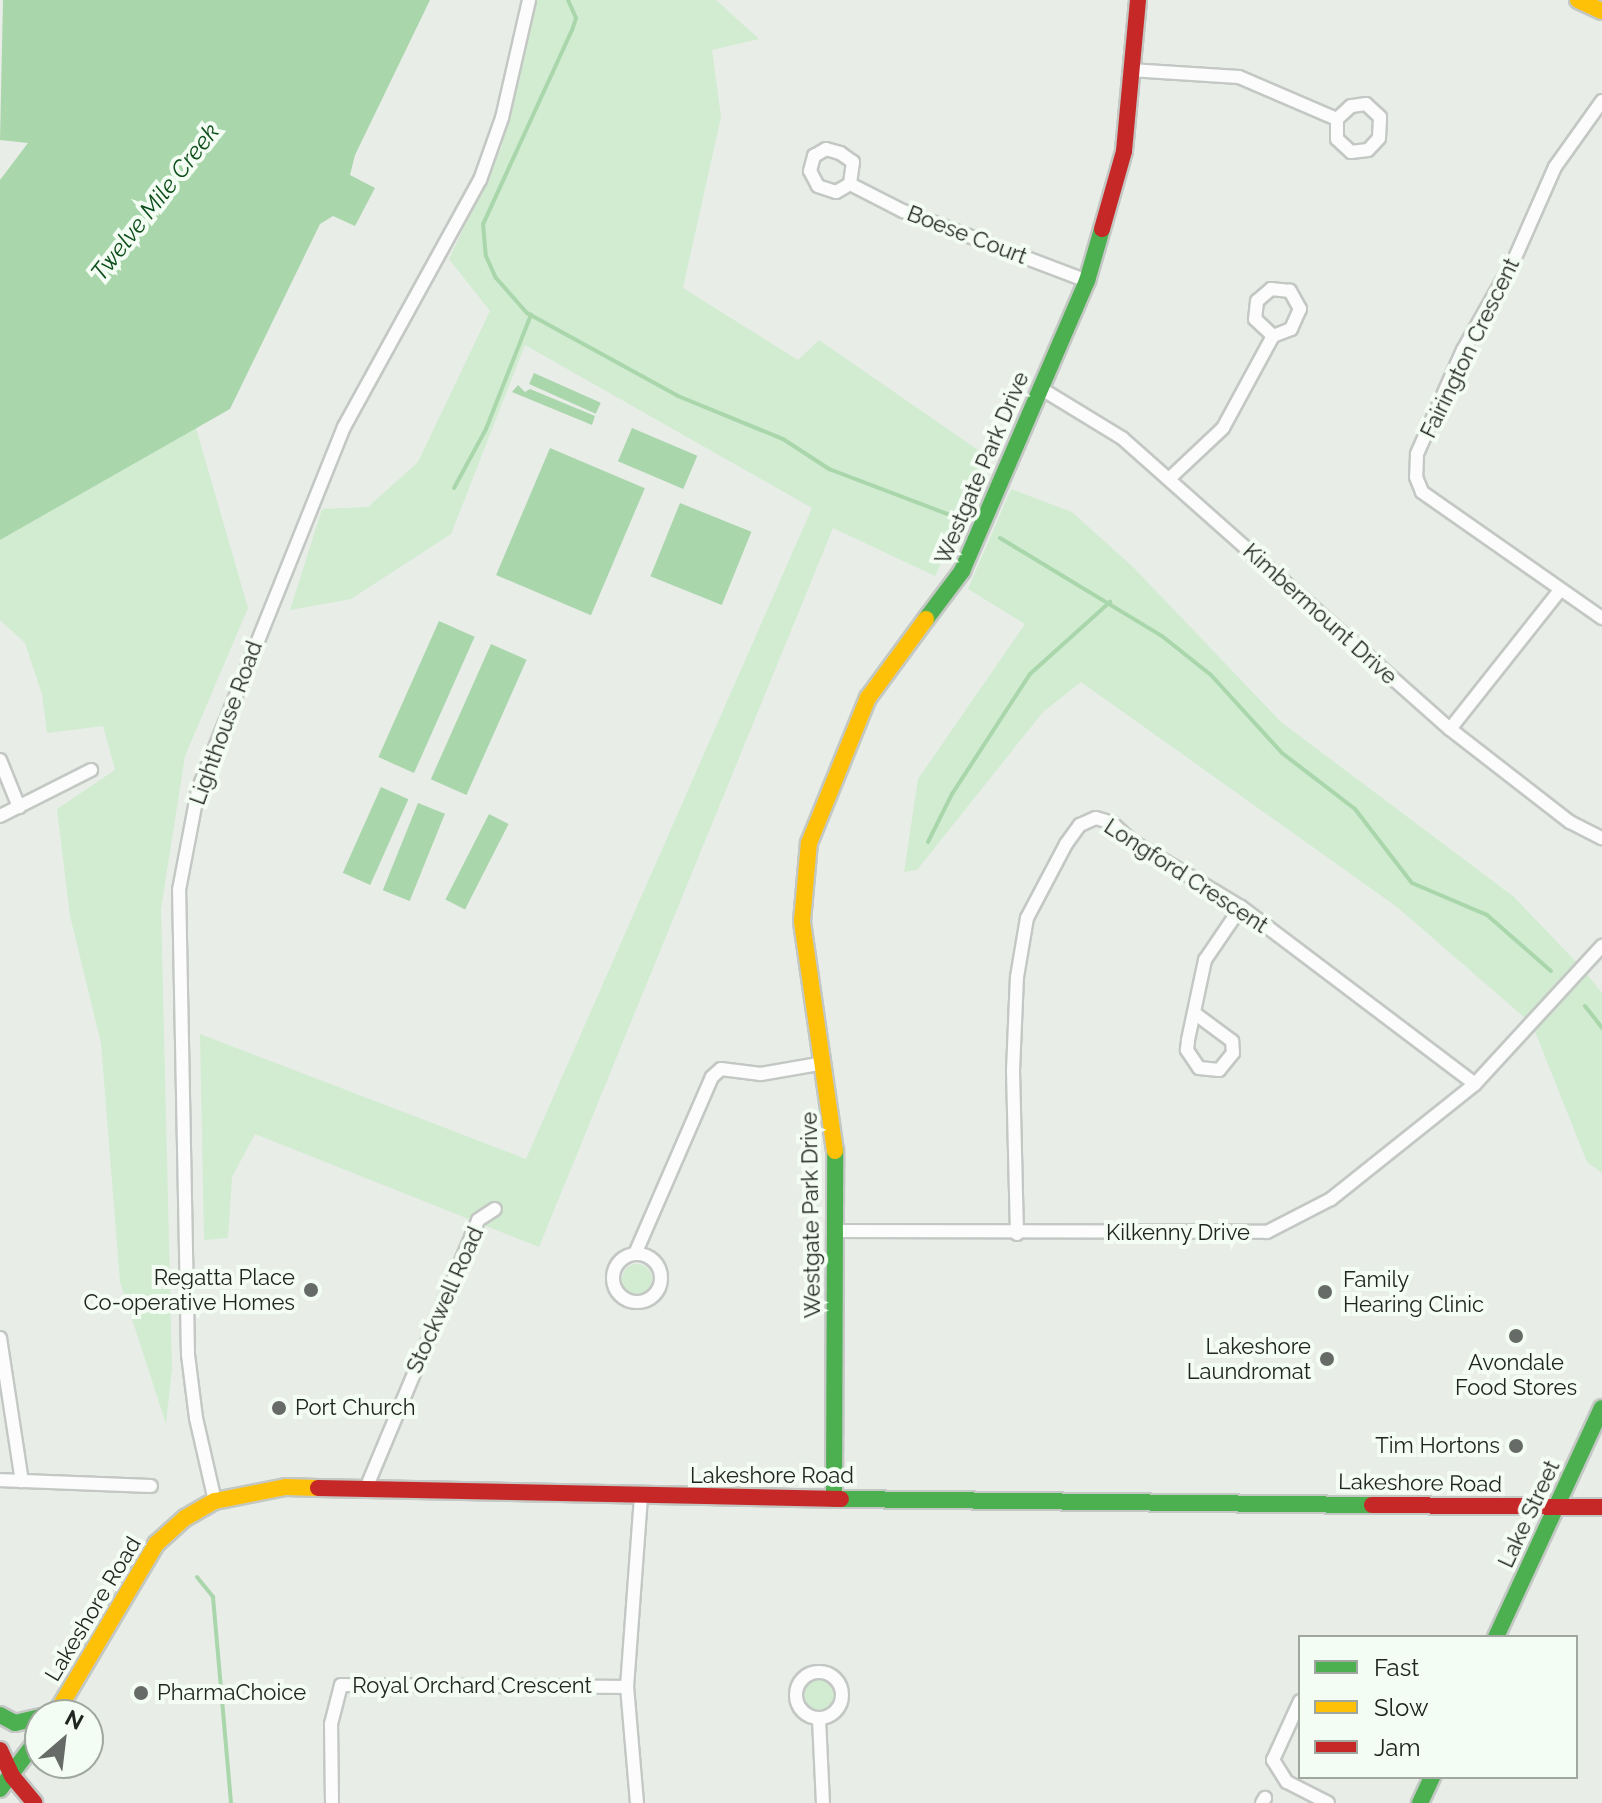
<!DOCTYPE html>
<style>
body{margin:0}
#map{position:relative;width:1602px;height:1803px;overflow:hidden;background:#e8ede8;font-family:Raleway,sans-serif}
div>[style]{position:absolute}
[style*='--x']{left:calc(var(--x)*1px);top:calc(var(--y)*1px);width:calc(var(--w)*1px);rotate:calc(var(--a)*1deg)}
.green>*{inset:0;background:#d1ecd1}
.round{border-radius:50%}
.water>*{inset:0;background:#aad6ac;transform-origin:0 0}
.stream>*{height:4px;margin:-2px;padding:0 2px;transform-origin:2px;border-radius:2px;background:#aad6ac}
.roads{filter:drop-shadow(2px 0 #c4c8c4) drop-shadow(-2px 0 #c4c8c4) drop-shadow(0 2px #c4c8c4) drop-shadow(0 -2px #c4c8c4)}
.street>*{height:12px;margin:-6px;padding:0 6px;transform-origin:6px;border-radius:6px;background:#fcfcfc}
.street>.ring{margin:-6px;padding:0;box-sizing:content-box;background:none;border:12px solid #fcfcfc;border-radius:50%}
.fast>*{height:16px;margin:-8px;padding:0 8px;transform-origin:8px;border-radius:8px;background:#4caf50}
.slow>*{height:16px;margin:-8px;padding:0 8px;transform-origin:8px;border-radius:8px;background:#ffc107}
.jam>*{height:16px;margin:-8px;padding:0 8px;transform-origin:8px;border-radius:8px;background:#c62828}
.dots>*{width:22px;height:22px;translate:-50% -50%;box-sizing:border-box;border:4px solid #f3fdf3;border-radius:50%}
span{translate:-50% -50%;white-space:nowrap;text-align:center;line-height:1.15;-webkit-text-stroke:8px #f3fdf3;paint-order:stroke}
.street-label{font-size:22px;color:#212521}
.poi-label{font-size:22px;color:#212521}
.right{translate:-100% -50%;text-align:right}
.left{translate:0 -50%;text-align:left}
.water-label{font-size:24px;color:#0d4e1a;font-style:italic}
.legend{position:absolute;left:1298px;top:1635px;width:280px;height:144px;box-sizing:border-box;background:#f3fdf3;border:2px solid #9fa79f;margin:0;padding:10px 14px;list-style:none;font-size:24px;color:#212521}
.legend li{display:flex;align-items:center;gap:16px;height:40px}
.legend b{width:40px;border:2px solid #9fa79f}
.north{position:absolute;left:24px;top:1699px;width:80px;height:80px;box-sizing:border-box;background:#f3fdf3;border:2px solid #9fa79f;border-radius:50%;rotate:28deg;font-size:22px;font-weight:700;line-height:32px;text-align:center;color:#212521}
.north::after{content:'';display:block;margin:auto;width:28px;height:36px;background:#676b67;clip-path:polygon(50% 0,100% 100%,50% 72%,0 100%)}
</style>
<div id="map">
<div class="green">
<div style="clip-path:polygon(537px 0,716px 0,759px 39px,712px 50px,721px 117px,683px 288px,798px 360px,819px 340px,991px 459px,935px 576px,833px 528px,539px 1247px,255px 1134px,232px 1177px,228px 1238px,204px 1240px,200px 1034px,526px 1159px,812px 508px,525px 345px,451px 534px,351px 599px,290px 610px,322px 509px,368px 507px,418px 462px,490px 311px,449px 259px,502px 146px,505px 105px)"></div>
<div style="clip-path:polygon(196px 428px,248px 608px,185px 756px,161px 909px,172px 1368px,166px 1424px,120px 1282px,101px 1043px,70px 916px,57px 809px,115px 770px,103px 726px,47px 733px,42px 694px,25px 643px,0 620px,0 540px)"></div>
<div style="clip-path:polygon(1011px 489px,1072px 512px,1134px 568px,1281px 722px,1514px 897px,1582px 968px,1602px 993px,1602px 1173px,1587px 1162px,1532px 1024px,1397px 907px,1081px 682px,1043px 712px,917px 870px,904px 872px,918px 779px,1025px 624px,968px 589px)"></div>
<div class="round" style="left:622px;top:1264px;width:30px;height:30px"></div>
<div class="round" style="left:803px;top:1679px;width:32px;height:32px"></div>
</div>
<div class="water">
<div style="clip-path:polygon(3px 0,430px 0,355px 155px,350px 175px,375px 188px,355px 226px,333px 216px,320px 224px,230px 409px,0 540px,0 180px,28px 143px,0 140px)"></div>
<div style="left:534px;top:373px;width:73px;height:12px;rotate:24deg"></div>
<div style="clip-path:polygon(518px 385px,525px 392px,530px 389px,595px 416px,592px 425px,512px 392px)"></div>
<div style="left:632px;top:428px;width:71px;height:36px;rotate:23deg"></div>
<div style="left:550px;top:448px;width:103px;height:138px;rotate:23deg"></div>
<div style="left:680px;top:503px;width:77px;height:79px;rotate:22deg"></div>
<div style="left:439px;top:621px;width:39px;height:149px;rotate:24deg"></div>
<div style="left:491px;top:644px;width:39px;height:148px;rotate:24deg"></div>
<div style="left:381px;top:787px;width:30px;height:94px;rotate:24deg"></div>
<div style="left:418px;top:803px;width:29px;height:94px;rotate:22deg"></div>
<div style="left:489px;top:814px;width:22px;height:96px;rotate:27deg"></div>
</div>
<div class="stream">
<div style="--x:568;--y:0;--w:20;--a:66"></div>
<div style="--x:576;--y:18;--w:13;--a:108"></div>
<div style="--x:572;--y:30;--w:213;--a:114.6"></div>
<div style="--x:483;--y:224;--w:32;--a:85"></div>
<div style="--x:486;--y:256;--w:24;--a:66"></div>
<div style="--x:496;--y:278;--w:47;--a:48.5"></div>
<div style="--x:527;--y:313;--w:172;--a:28.8"></div>
<div style="--x:678;--y:396;--w:113;--a:22.3"></div>
<div style="--x:783;--y:439;--w:55;--a:33.1"></div>
<div style="--x:829;--y:469;--w:143;--a:20.8"></div>
<div style="--x:454;--y:488;--w:67;--a:-61.5"></div>
<div style="--x:486;--y:429;--w:123;--a:-68.5"></div>
<div style="--x:1000;--y:538;--w:189;--a:31.2"></div>
<div style="--x:1162;--y:636;--w:63;--a:38.5"></div>
<div style="--x:1211;--y:675;--w:105;--a:47.7"></div>
<div style="--x:1282;--y:753;--w:92;--a:37.5"></div>
<div style="--x:1355;--y:809;--w:93;--a:52.4"></div>
<div style="--x:1412;--y:883;--w:82;--a:23.1"></div>
<div style="--x:1487;--y:915;--w:85;--a:41.2"></div>
<div style="--x:928;--y:842;--w:54;--a:-63.4"></div>
<div style="--x:952;--y:794;--w:143;--a:-57"></div>
<div style="--x:1030;--y:674;--w:108;--a:-42"></div>
<div style="--x:1585;--y:1006;--w:28;--a:52"></div>
<div style="--x:197;--y:1577;--w:26;--a:51"></div>
<div style="--x:213;--y:1597;--w:207;--a:85"></div>
</div>
<div class="roads">
<div class="street">
<div style="--x:1130;--y:70;--w:109;--a:3.7"></div>
<div style="--x:1239;--y:77;--w:107;--a:23.2"></div>
<div style="--x:1337;--y:119;--w:20;--a:90"></div>
<div style="--x:1337;--y:139;--w:19;--a:43"></div>
<div style="--x:1351;--y:152;--w:17;--a:-7"></div>
<div style="--x:1368;--y:150;--w:16;--a:-47"></div>
<div style="--x:1379;--y:138;--w:21;--a:-87"></div>
<div style="--x:1380;--y:117;--w:19;--a:-137"></div>
<div style="--x:1366;--y:104;--w:15;--a:172"></div>
<div style="--x:1351;--y:106;--w:19;--a:137"></div>
<div style="--x:1602;--y:101;--w:81;--a:125.5"></div>
<div style="--x:1555;--y:167;--w:102;--a:113.8"></div>
<div style="--x:1514;--y:260;--w:103;--a:119.5"></div>
<div style="--x:1463;--y:350;--w:114;--a:113.9"></div>
<div style="--x:1417;--y:454;--w:23;--a:92"></div>
<div style="--x:1416;--y:477;--w:16;--a:68"></div>
<div style="--x:1422;--y:492;--w:220;--a:35"></div>
<div style="--x:850;--y:184;--w:16;--a:150"></div>
<div style="--x:836;--y:192;--w:19;--a:-162"></div>
<div style="--x:818;--y:186;--w:17;--a:-118"></div>
<div style="--x:810;--y:171;--w:16;--a:-75"></div>
<div style="--x:814;--y:156;--w:14;--a:-30"></div>
<div style="--x:826;--y:149;--w:15;--a:16"></div>
<div style="--x:840;--y:153;--w:16;--a:35"></div>
<div style="--x:853;--y:162;--w:22;--a:98"></div>
<div style="--x:850;--y:184;--w:59;--a:27"></div>
<div style="--x:903;--y:211;--w:197;--a:20.8"></div>
<div style="--x:1040;--y:388;--w:96;--a:31.4"></div>
<div style="--x:1122;--y:438;--w:438;--a:41.6"></div>
<div style="--x:1450;--y:729;--w:152;--a:37.8"></div>
<div style="--x:1570;--y:822;--w:36;--a:27"></div>
<div style="--x:1171;--y:477;--w:71;--a:-43.3"></div>
<div style="--x:1223;--y:428;--w:105;--a:-61.5"></div>
<div style="--x:1273;--y:336;--w:19;--a:-21"></div>
<div style="--x:1291;--y:329;--w:22;--a:-66"></div>
<div style="--x:1300;--y:309;--w:21;--a:-119"></div>
<div style="--x:1290;--y:291;--w:19;--a:-174"></div>
<div style="--x:1271;--y:289;--w:18;--a:139"></div>
<div style="--x:1257;--y:301;--w:18;--a:96"></div>
<div style="--x:1255;--y:319;--w:25;--a:43"></div>
<div style="--x:1450;--y:729;--w:177;--a:-51.6"></div>
<div style="--x:0;--y:760;--w:51;--a:68"></div>
<div style="--x:0;--y:816;--w:102;--a:-26.8"></div>
<div style="--x:1197;--y:1015;--w:44;--a:36.6"></div>
<div style="--x:1232;--y:1041;--w:12;--a:85"></div>
<div style="--x:1233;--y:1053;--w:22;--a:129"></div>
<div style="--x:1219;--y:1070;--w:20;--a:-174"></div>
<div style="--x:1199;--y:1068;--w:22;--a:-124"></div>
<div style="--x:1187;--y:1050;--w:10;--a:-84"></div>
<div style="--x:1188;--y:1040;--w:82;--a:-78"></div>
<div style="--x:1205;--y:960;--w:64;--a:-55.8"></div>
<div style="--x:836;--y:1231;--w:431;--a:0.1"></div>
<div style="--x:1267;--y:1232;--w:72;--a:-27.3"></div>
<div style="--x:1331;--y:1199;--w:184;--a:-38.6"></div>
<div style="--x:1475;--y:1084;--w:188;--a:-47.4"></div>
<div style="--x:1017;--y:1234;--w:163;--a:-91.4"></div>
<div style="--x:1013;--y:1071;--w:94;--a:-87.6"></div>
<div style="--x:1017;--y:977;--w:60;--a:-80.4"></div>
<div style="--x:1027;--y:918;--w:84;--a:-62.2"></div>
<div style="--x:1066;--y:844;--w:24;--a:-54"></div>
<div style="--x:1080;--y:825;--w:17;--a:-24"></div>
<div style="--x:1096;--y:818;--w:17;--a:17"></div>
<div style="--x:1112;--y:823;--w:26;--a:43"></div>
<div style="--x:1131;--y:841;--w:128;--a:31"></div>
<div style="--x:1241;--y:907;--w:293;--a:37.1"></div>
<div style="--x:635;--y:1254;--w:193;--a:-66.5"></div>
<div style="--x:712;--y:1077;--w:12;--a:-42"></div>
<div style="--x:721;--y:1069;--w:40;--a:7.1"></div>
<div style="--x:761;--y:1074;--w:64;--a:-9.9"></div>
<div class="ring" style="left:613px;top:1254px;width:36px;height:36px"></div>
<div style="--x:0;--y:1338;--w:145;--a:81.3"></div>
<div style="--x:0;--y:1480;--w:151;--a:2.3"></div>
<div style="--x:367;--y:1486;--w:288;--a:-67.3"></div>
<div style="--x:478;--y:1220;--w:20;--a:-33"></div>
<div style="--x:215;--y:1501;--w:85;--a:-102.9"></div>
<div style="--x:196;--y:1418;--w:64;--a:-97.2"></div>
<div style="--x:188;--y:1355;--w:465;--a:-91.1"></div>
<div style="--x:179;--y:890;--w:102;--a:-79.2"></div>
<div style="--x:198;--y:790;--w:391;--a:-68.1"></div>
<div style="--x:344;--y:427;--w:282;--a:-61.2"></div>
<div style="--x:480;--y:180;--w:66;--a:-70.5"></div>
<div style="--x:502;--y:118;--w:121;--a:-77.1"></div>
<div class="ring" style="left:796px;top:1672px;width:34px;height:34px"></div>
<div style="--x:1300;--y:1701;--w:65;--a:114.6"></div>
<div style="--x:1273;--y:1760;--w:26;--a:58"></div>
<div style="--x:1287;--y:1782;--w:46;--a:27.1"></div>
<div style="--x:819;--y:1719;--w:84;--a:87.3"></div>
<div style="--x:332;--y:1803;--w:79;--a:-90.7"></div>
<div style="--x:331;--y:1724;--w:40;--a:-75.6"></div>
<div style="--x:341;--y:1685;--w:286;--a:0.4"></div>
<div style="--x:637;--y:1803;--w:116;--a:-94.9"></div>
<div style="--x:627;--y:1687;--w:191;--a:-85.8"></div>
<div style="--x:1262;--y:1803;--w:6;--a:-59"></div>
</div>
<div class="fast">
<div style="--x:926;--y:619;--w:60;--a:-53.1"></div>
<div style="--x:962;--y:571;--w:316;--a:-66.7"></div>
<div style="--x:1087;--y:281;--w:54;--a:-73.9"></div>
<div style="--x:834;--y:1499;--w:348;--a:-89.8"></div>
<div style="--x:841;--y:1499;--w:531;--a:0.65"></div>
<div style="--x:1496;--y:1637;--w:252;--a:-65.2"></div>
<div style="--x:0;--y:1715;--w:17;--a:28"></div>
<div style="--x:15;--y:1723;--w:26;--a:-13"></div>
<div style="--x:0;--y:1789;--w:66;--a:-53"></div>
<div style="--x:1420;--y:1803;--w:29;--a:-65"></div>
</div>
<div class="slow">
<div style="--x:1578;--y:0;--w:26;--a:25"></div>
<div style="--x:835;--y:1151;--w:232;--a:-98.2"></div>
<div style="--x:802;--y:921;--w:78;--a:-84.9"></div>
<div style="--x:809;--y:843;--w:157;--a:-67.9"></div>
<div style="--x:868;--y:698;--w:98;--a:-53.7"></div>
<div style="--x:55;--y:1715;--w:199;--a:-59.4"></div>
<div style="--x:156;--y:1544;--w:39;--a:-42"></div>
<div style="--x:185;--y:1518;--w:34;--a:-30"></div>
<div style="--x:215;--y:1501;--w:72;--a:-11.2"></div>
<div style="--x:286;--y:1487;--w:32;--a:2"></div>
</div>
<div class="jam">
<div style="--x:1102;--y:229;--w:81;--a:-74.2"></div>
<div style="--x:1124;--y:151;--w:152;--a:-84.7"></div>
<div style="--x:318;--y:1488;--w:523;--a:1.2"></div>
<div style="--x:1372;--y:1505;--w:230;--a:0.5"></div>
<div style="--x:0;--y:1750;--w:29;--a:65"></div>
<div style="--x:12;--y:1776;--w:35;--a:50"></div>
</div>
</div>
<div class="dots">
<div style="left:311px;top:1290px;background:#676b67"></div>
<div style="left:1325px;top:1292px;background:#676b67"></div>
<div style="left:1516px;top:1336px;background:#676b67"></div>
<div style="left:1327px;top:1359px;background:#676b67"></div>
<div style="left:279px;top:1408px;background:#676b67"></div>
<div style="left:1516px;top:1446px;background:#676b67"></div>
<div style="left:141px;top:1693px;background:#676b67"></div>
</div>
<div class="street-label">
<span style="left:967px;top:235px;rotate:21deg">Boese Court</span>
<span style="left:1470px;top:348px;rotate:-64deg">Fairington Crescent</span>
<span style="left:982px;top:468px;rotate:-67deg">Westgate Park Drive</span>
<span style="left:1320px;top:614px;rotate:42deg">Kimbermount Drive</span>
<span style="left:226px;top:723px;rotate:-70deg">Lighthouse Road</span>
<span style="left:1186px;top:876px;rotate:33deg">Longford Crescent</span>
<span style="left:811px;top:1215px;rotate:-91deg">Westgate Park Drive</span>
<span style="left:1178px;top:1233px">Kilkenny Drive</span>
<span style="left:445px;top:1300px;rotate:-66deg">Stockwell Road</span>
<span style="left:772px;top:1476px">Lakeshore Road</span>
<span style="left:1420px;top:1483px;rotate:1deg">Lakeshore Road</span>
<span style="left:1529px;top:1514px;rotate:-65deg">Lake Street</span>
<span style="left:93px;top:1609px;rotate:-59deg">Lakeshore Road</span>
<span style="left:472px;top:1686px">Royal Orchard Crescent</span>
</div>
<div class="poi-label">
<span class="right" style="left:295px;top:1290px">Regatta Place<br>Co-operative Homes</span>
<span class="left" style="left:1343px;top:1292px">Family<br>Hearing Clinic</span>
<span class="right" style="left:1311px;top:1359px">Lakeshore<br>Laundromat</span>
<span style="left:1516px;top:1375px">Avondale<br>Food Stores</span>
<span class="left" style="left:295px;top:1408px">Port Church</span>
<span class="right" style="left:1500px;top:1446px">Tim Hortons</span>
<span class="left" style="left:157px;top:1693px">PharmaChoice</span>
</div>
<div class="water-label">
<span style="left:155px;top:202px;rotate:-52deg">Twelve Mile Creek</span>
</div>
<ul class="legend">
<li><b style="height:10px;background:#4caf50"></b>Fast</li>
<li><b style="height:10px;background:#ffc107"></b>Slow</li>
<li><b style="height:10px;background:#c62828"></b>Jam</li>
</ul>
<div class="north">N</div>
</div>
